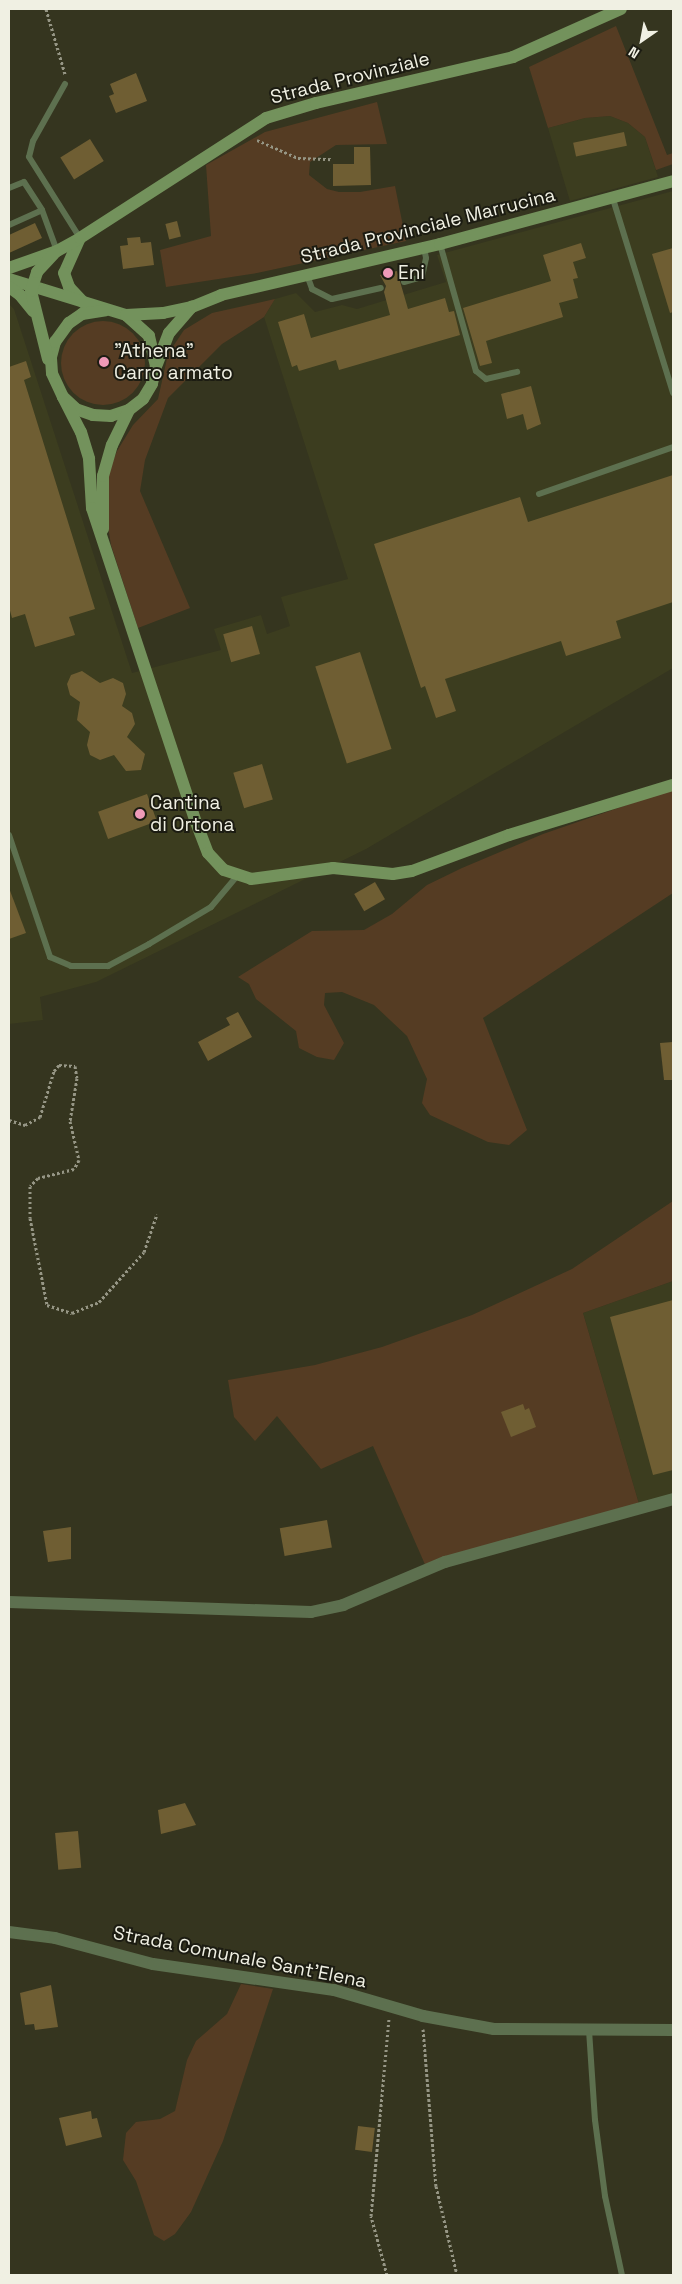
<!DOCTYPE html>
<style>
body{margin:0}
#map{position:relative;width:682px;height:2284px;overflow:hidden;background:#35351f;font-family:"Space Grotesk",sans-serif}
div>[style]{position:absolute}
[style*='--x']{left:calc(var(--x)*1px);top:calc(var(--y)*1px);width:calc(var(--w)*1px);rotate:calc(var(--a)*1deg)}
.built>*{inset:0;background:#3c3d1f}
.green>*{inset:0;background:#553c23}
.round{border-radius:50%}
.building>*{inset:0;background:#6f5e33;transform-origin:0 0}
.path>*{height:3px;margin-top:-1.5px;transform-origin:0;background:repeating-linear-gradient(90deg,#969685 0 2.5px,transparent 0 5px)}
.lane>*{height:6px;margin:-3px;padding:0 3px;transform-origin:3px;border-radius:3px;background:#5d704f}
.street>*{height:12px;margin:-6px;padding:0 6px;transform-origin:6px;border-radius:6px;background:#5d704f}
.secondary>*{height:12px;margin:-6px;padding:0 6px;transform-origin:6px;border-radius:6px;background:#73925c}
.dots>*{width:14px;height:14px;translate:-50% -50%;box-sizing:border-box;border:2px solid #1c1c12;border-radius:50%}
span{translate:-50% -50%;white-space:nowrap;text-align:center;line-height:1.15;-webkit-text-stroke:4px #1c1c12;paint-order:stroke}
.street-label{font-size:19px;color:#f0f0e3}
.poi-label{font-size:19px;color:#f0f0e3}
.left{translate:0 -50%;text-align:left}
.frame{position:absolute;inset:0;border:10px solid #f0f0e3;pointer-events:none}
.north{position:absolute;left:617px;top:15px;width:50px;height:50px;-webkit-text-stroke:4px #1c1c12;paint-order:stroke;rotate:213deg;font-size:14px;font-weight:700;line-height:20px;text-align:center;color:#f0f0e3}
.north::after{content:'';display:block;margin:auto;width:18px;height:22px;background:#f0f0e3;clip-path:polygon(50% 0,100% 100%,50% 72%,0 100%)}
</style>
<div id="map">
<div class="built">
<div style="clip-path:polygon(610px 116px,628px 123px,645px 137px,658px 177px,570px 201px,548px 128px,585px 118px)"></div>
<div style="clip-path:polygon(673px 191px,673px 668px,366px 849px,96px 982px,40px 997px,43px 1020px,9px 1024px,9px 304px,14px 309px,132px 673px,221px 650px,214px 629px,261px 615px,267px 634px,290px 626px,281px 597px,348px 579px,264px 317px,275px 299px,296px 293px,315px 312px,342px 305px,357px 309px,446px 282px,437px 255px)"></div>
<div style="clip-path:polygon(673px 1281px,673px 1494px,639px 1504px,583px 1313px)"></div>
</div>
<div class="green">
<div style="clip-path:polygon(616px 26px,667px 155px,673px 153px,673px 164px,656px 170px,645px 137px,628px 123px,610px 116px,585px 118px,548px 128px,529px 67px)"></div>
<div style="clip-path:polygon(377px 102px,387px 144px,336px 145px,310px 162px,309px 175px,327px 189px,339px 192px,360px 192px,395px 186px,406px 241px,257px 273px,166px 287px,160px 250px,211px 236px,206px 165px,265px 132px)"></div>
<div style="clip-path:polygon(275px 299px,264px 317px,222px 344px,168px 398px,145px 460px,140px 491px,190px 608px,138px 628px,111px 545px,106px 514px,108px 474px,117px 451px,133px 425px,158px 399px,168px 354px,184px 330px,212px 313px)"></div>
<div class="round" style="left:61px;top:321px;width:84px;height:84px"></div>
<div style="clip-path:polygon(673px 789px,673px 893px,483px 1018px,527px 1130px,509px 1145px,488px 1142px,430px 1115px,422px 1103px,427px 1079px,407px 1036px,374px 1005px,342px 992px,325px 993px,324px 1005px,344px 1043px,334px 1060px,317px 1057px,299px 1048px,296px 1031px,256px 999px,249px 984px,238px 977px,312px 931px,364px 930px,392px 914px,427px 885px,462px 868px,543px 834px)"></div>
<div style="clip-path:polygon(673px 1201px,673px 1281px,583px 1313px,639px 1504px,427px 1569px,373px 1446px,321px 1469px,277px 1416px,255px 1441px,234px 1417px,228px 1380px,315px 1365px,382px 1347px,472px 1315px,572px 1269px)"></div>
<div style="clip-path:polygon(241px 1984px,273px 1989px,223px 2141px,191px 2212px,175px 2234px,164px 2241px,154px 2235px,136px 2181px,123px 2160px,126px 2133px,136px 2122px,160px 2119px,175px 2111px,187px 2060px,196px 2041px,227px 2014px)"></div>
</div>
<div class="building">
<div style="clip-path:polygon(136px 73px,147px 101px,116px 113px,109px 96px,114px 94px,110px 84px)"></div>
<div style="left:624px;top:132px;width:14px;height:52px;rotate:78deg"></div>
<div style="left:90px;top:139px;width:26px;height:35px;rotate:58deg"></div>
<div style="clip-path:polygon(354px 147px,370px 147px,371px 185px,333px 186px,333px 164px,354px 164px)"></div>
<div style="left:177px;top:221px;width:16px;height:12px;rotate:76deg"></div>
<div style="clip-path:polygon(35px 223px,42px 238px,9px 253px,9px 235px)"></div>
<div style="clip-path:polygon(140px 237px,141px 243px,151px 242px,154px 265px,123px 269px,120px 246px,128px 245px,127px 238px)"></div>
<div style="clip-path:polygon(581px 243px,586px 258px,573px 262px,578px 278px,573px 279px,578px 298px,559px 303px,563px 317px,486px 341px,492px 363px,480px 366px,463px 308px,551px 281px,543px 255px)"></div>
<div style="clip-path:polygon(673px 248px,673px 312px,670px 313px,652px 254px)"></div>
<div style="clip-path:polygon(397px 271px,408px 309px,445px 298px,449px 312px,454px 311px,460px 335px,339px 370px,336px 360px,299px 371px,297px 365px,292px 367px,278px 322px,304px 314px,311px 338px,390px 315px,384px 292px,386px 286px,380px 275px)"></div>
<div style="clip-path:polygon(26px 361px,31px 377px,24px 380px,95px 609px,69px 617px,75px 635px,35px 647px,25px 614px,12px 618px,9px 607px,9px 367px)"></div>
<div style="clip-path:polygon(531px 386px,541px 424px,527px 430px,523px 414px,507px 419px,501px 394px)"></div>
<div style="clip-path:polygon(673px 475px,673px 602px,616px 621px,621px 638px,566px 656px,561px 641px,445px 679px,456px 711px,436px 718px,425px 686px,421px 688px,374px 544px,520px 497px,528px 522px)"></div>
<div style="left:252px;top:626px;width:29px;height:30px;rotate:74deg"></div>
<div style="left:360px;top:652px;width:102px;height:47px;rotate:72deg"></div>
<div style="clip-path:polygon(82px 671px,100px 683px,113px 678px,123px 683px,126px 694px,122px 706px,132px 713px,135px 724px,127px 737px,145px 754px,141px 770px,126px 771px,114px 755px,100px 760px,90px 755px,87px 745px,90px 732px,77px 720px,80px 702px,70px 695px,67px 684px,71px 675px)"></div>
<div style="left:262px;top:764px;width:37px;height:30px;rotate:73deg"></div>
<div style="left:147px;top:794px;width:29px;height:52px;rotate:70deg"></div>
<div style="left:375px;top:882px;width:20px;height:24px;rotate:60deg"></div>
<div style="clip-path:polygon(9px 888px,26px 933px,9px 939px)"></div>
<div style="clip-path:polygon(238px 1012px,252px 1037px,208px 1061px,198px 1042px,230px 1025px,226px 1018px)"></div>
<div style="clip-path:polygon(673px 1042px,673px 1080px,664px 1080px,660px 1043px)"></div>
<div style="clip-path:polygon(673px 1300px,673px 1470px,653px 1475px,610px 1317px)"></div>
<div style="clip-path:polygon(523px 1404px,525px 1410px,529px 1408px,536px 1427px,511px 1437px,501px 1412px)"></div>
<div style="left:327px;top:1520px;width:28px;height:48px;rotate:80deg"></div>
<div style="clip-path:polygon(71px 1527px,71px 1559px,48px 1562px,43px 1531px)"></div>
<div style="clip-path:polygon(185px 1803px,196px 1825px,161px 1834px,158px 1810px)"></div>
<div style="left:78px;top:1831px;width:37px;height:23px;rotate:85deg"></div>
<div style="clip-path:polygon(51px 1985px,58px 2027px,35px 2030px,34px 2024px,25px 2025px,20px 1993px)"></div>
<div style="clip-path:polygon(91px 2111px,92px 2119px,97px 2118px,102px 2137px,66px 2146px,59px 2118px)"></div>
<div style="left:358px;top:2126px;width:17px;height:24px;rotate:7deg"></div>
</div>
<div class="path">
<div style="--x:46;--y:9;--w:68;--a:73.7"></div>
<div style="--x:257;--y:140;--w:45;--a:23.7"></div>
<div style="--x:298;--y:158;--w:35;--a:2"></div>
<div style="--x:9;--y:1120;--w:17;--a:17"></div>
<div style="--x:25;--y:1125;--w:17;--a:-28"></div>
<div style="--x:40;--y:1117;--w:48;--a:-73.1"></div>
<div style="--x:54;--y:1071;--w:8;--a:-50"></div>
<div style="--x:59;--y:1065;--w:16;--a:4"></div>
<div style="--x:75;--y:1066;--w:12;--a:81"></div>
<div style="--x:77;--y:1078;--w:44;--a:99.2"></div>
<div style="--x:70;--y:1121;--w:40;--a:77"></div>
<div style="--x:79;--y:1160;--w:10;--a:119"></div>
<div style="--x:74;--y:1169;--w:37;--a:166"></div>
<div style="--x:38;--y:1178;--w:11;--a:135"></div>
<div style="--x:30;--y:1186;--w:32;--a:90"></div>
<div style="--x:30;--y:1218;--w:89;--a:78.9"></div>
<div style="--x:47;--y:1305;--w:26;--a:18"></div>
<div style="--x:72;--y:1313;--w:29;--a:-22"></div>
<div style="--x:99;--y:1302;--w:67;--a:-48"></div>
<div style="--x:144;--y:1252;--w:40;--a:-71.1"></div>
<div style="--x:423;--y:2029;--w:158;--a:85.3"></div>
<div style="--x:436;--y:2186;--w:91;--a:76.7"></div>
<div style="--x:387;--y:2275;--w:61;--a:-105.2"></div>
<div style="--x:371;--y:2216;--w:198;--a:-84.8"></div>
</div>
<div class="lane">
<div style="--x:65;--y:84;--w:65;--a:119.3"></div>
<div style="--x:33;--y:141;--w:16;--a:104"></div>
<div style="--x:29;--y:157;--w:96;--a:57.8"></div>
<div style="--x:9;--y:188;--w:16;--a:-22"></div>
<div style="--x:24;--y:182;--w:33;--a:57"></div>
<div style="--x:42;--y:210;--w:44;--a:69.9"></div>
<div style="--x:613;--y:199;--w:203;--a:72.8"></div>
<div style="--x:9;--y:225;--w:36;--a:-24"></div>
<div style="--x:440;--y:244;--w:132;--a:74.2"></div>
<div style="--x:476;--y:371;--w:13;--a:39"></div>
<div style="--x:486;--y:379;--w:32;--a:-13"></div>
<div style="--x:307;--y:275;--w:15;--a:70"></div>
<div style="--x:312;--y:289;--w:22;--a:27"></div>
<div style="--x:332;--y:299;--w:50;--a:-12.7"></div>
<div style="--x:404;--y:282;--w:19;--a:-16"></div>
<div style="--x:422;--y:277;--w:19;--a:-78"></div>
<div style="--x:426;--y:258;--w:10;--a:-101"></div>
<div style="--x:539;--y:494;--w:142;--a:-19.3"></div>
<div style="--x:9;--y:835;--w:129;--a:71.4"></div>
<div style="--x:50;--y:957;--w:23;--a:23"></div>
<div style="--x:71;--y:966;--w:37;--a:0"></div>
<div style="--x:108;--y:966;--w:47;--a:-28.2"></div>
<div style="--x:149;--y:944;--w:72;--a:-30.8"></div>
<div style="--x:211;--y:907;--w:40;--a:-50"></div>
<div style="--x:589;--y:2030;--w:90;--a:86.2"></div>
<div style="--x:595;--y:2120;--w:77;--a:82.5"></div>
<div style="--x:605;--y:2196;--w:81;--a:77.9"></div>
</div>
<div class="street">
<div style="--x:9;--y:1602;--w:302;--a:1.9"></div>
<div style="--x:311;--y:1612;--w:33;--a:-12"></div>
<div style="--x:343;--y:1605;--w:111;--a:-22.9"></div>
<div style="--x:445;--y:1562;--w:237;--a:-15.4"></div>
<div style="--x:9;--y:1932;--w:46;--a:7.4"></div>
<div style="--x:55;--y:1938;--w:101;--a:14.9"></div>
<div style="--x:153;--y:1964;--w:183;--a:8.2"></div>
<div style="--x:334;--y:1990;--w:93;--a:16.3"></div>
<div style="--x:423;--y:2016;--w:72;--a:10.4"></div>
<div style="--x:494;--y:2029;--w:179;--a:0.3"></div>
</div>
<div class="secondary">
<div style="--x:79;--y:240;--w:36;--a:114"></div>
<div style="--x:64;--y:273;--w:15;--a:70"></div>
<div style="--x:69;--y:287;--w:21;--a:47"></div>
<div style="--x:9;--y:268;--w:51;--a:-19.5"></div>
<div style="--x:57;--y:251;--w:26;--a:-29"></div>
<div style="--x:80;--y:238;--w:221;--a:-32.8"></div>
<div style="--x:266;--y:118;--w:52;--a:-16.7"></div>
<div style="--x:316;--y:103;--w:202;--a:-13.1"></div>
<div style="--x:513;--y:57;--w:118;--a:-24"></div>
<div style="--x:9;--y:279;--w:122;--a:17.1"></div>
<div style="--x:126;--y:315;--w:31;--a:42"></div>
<div style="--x:149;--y:336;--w:31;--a:77"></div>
<div style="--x:156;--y:366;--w:18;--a:103"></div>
<div style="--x:152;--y:384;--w:17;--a:121"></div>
<div style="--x:143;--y:399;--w:18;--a:142"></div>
<div style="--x:129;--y:410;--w:19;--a:162"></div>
<div style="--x:111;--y:416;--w:18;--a:-177"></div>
<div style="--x:93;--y:415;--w:18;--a:-161"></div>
<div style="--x:76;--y:409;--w:18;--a:-137"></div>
<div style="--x:63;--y:397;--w:26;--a:-115"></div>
<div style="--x:52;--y:373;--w:16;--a:-94"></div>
<div style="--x:51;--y:357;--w:16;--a:-75"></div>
<div style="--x:55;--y:342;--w:24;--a:-54"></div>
<div style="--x:69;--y:323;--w:16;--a:-35"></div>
<div style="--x:82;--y:314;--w:24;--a:-9"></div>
<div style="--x:9;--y:287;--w:14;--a:36"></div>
<div style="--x:20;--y:295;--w:21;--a:51"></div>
<div style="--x:126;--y:315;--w:37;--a:-3"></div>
<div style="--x:163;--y:313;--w:30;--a:-12"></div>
<div style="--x:192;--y:307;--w:31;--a:-22"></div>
<div style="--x:221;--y:295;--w:225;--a:-13.1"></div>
<div style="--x:440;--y:244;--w:241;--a:-15.1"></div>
<div style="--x:48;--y:359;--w:70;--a:-104"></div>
<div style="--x:31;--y:291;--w:20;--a:-72"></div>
<div style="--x:37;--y:272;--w:25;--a:-47"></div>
<div style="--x:157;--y:364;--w:33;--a:-69"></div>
<div style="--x:169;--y:333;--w:35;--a:-49"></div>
<div style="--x:63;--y:397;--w:39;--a:63"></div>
<div style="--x:81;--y:432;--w:28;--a:73"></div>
<div style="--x:89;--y:459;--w:49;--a:86.5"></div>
<div style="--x:92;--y:508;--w:331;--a:71.7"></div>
<div style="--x:196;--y:822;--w:33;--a:69"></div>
<div style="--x:208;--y:853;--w:23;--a:47"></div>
<div style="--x:224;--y:870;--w:28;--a:18"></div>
<div style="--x:251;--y:879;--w:83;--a:-7.6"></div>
<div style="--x:333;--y:868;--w:60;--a:5.7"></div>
<div style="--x:393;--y:874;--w:19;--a:-9"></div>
<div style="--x:412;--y:871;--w:103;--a:-20.4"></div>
<div style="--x:509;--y:835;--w:171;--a:-17"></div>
<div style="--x:103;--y:529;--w:53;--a:-90"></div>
<div style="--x:103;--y:476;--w:32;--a:-74"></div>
<div style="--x:112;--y:445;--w:39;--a:-64"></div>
</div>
<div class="dots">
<div style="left:388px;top:273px;background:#ef9ab8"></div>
<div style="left:104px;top:362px;background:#ef9ab8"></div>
<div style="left:140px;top:814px;background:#ef9ab8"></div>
</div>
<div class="street-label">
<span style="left:350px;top:78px;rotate:-14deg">Strada Provinziale</span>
<span style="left:428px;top:226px;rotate:-14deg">Strada Provinciale Marrucina</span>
<span style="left:240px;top:1957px;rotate:11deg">Strada Comunale Sant'Elena</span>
</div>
<div class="poi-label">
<span class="left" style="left:398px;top:273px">Eni</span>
<span class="left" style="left:114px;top:362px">"Athena"<br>Carro armato</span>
<span class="left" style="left:150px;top:814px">Cantina<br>di Ortona</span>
</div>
<div class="frame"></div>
<div class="north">N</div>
</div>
